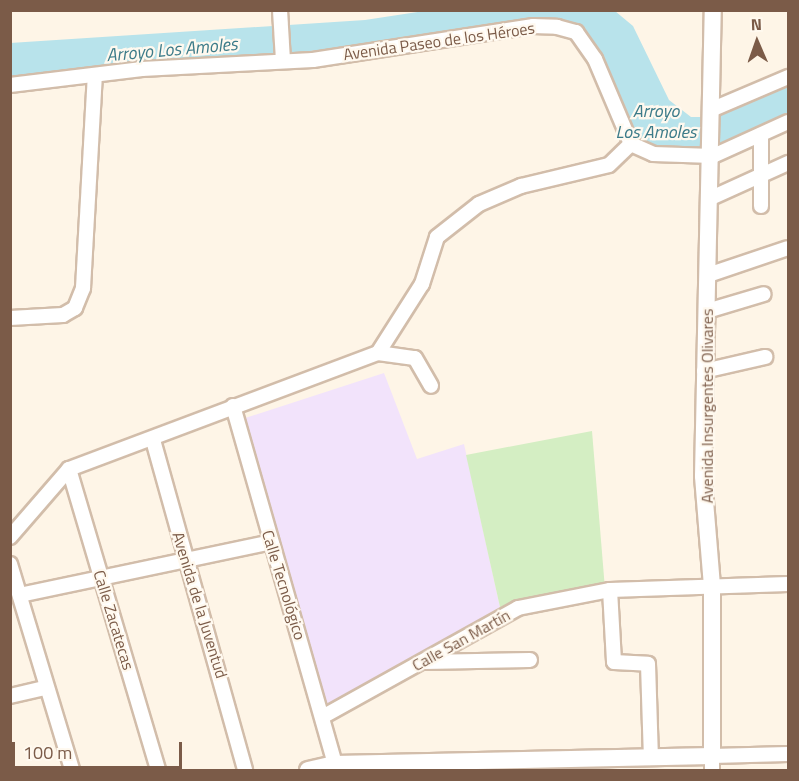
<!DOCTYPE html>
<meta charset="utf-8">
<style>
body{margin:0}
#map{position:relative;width:799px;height:781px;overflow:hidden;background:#fef5e7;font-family:"Titillium Web",sans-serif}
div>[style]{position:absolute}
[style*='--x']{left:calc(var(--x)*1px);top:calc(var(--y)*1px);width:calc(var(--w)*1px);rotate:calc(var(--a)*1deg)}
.education>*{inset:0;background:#f2e3fb}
.green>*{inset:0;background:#d4eec3}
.water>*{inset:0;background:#b8e3eb}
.roads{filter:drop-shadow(2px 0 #d2bdaa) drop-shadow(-2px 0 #d2bdaa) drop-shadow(0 2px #d2bdaa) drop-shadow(0 -2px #d2bdaa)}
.minor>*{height:14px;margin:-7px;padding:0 7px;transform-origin:7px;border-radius:7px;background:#fff}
.tertiary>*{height:16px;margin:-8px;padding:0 8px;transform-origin:8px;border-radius:8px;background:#fff}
span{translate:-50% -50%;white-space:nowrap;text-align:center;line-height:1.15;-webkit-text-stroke:4.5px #fff9ef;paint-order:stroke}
.street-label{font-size:16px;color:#7b5b48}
.water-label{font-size:18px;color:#3c7b89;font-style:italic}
.frame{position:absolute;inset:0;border:12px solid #7b5b48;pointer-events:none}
.north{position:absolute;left:727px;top:12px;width:60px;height:60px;-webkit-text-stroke:4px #fff9ef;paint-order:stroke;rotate:358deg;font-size:16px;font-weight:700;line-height:24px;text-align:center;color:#7b5b48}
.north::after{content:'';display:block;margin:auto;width:21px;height:27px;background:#7b5b48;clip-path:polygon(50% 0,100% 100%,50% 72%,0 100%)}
.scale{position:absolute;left:12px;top:742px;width:170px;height:27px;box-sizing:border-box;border:3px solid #7b5b48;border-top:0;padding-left:8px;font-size:18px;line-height:21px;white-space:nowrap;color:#7b5b48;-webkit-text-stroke:4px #fff9ef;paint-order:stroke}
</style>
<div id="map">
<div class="education">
<div style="clip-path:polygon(384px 373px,417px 459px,464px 444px,500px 607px,326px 711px,239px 420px)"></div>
</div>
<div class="green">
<div style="clip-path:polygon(592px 431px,605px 589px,500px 607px,466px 455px)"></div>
</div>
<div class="water">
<div style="clip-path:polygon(424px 11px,615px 11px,633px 26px,669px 100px,691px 117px,714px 117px,788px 83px,788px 118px,714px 145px,655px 151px,634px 140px,580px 27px,559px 21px,382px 44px,11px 80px,10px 43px,365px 20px)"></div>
</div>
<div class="roads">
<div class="minor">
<div style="--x:280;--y:10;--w:51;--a:86.6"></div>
<div style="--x:10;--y:85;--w:133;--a:-6.9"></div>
<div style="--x:142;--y:69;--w:171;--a:-3"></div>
<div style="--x:313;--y:60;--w:223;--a:-8.8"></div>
<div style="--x:533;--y:26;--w:24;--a:2"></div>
<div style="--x:557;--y:27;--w:20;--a:15"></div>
<div style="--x:576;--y:32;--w:33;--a:55"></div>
<div style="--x:595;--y:59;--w:92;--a:67"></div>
<div style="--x:631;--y:144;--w:24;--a:24"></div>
<div style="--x:653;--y:154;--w:60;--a:1.9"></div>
<div style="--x:713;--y:156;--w:82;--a:-24.4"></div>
<div style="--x:713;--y:109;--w:82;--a:-23.1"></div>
<div style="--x:711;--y:198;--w:85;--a:-24.4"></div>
<div style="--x:761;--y:206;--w:71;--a:-90"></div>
<div style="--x:708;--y:275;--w:84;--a:-18.6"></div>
<div style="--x:707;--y:311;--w:59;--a:-16.6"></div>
<div style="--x:10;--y:318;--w:53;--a:-3.2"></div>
<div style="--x:63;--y:315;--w:14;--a:-30"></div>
<div style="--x:75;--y:308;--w:22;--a:-68"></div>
<div style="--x:83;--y:288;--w:212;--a:-86.8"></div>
<div style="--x:378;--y:353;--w:37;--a:8"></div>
<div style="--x:415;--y:358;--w:32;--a:60"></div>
<div style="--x:704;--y:371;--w:63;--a:-12.9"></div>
<div style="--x:233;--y:406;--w:372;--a:74.1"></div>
<div style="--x:153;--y:440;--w:343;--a:74.4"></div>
<div style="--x:69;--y:469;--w:314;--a:73.5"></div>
<div style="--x:10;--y:537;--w:90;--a:-49.1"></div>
<div style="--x:69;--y:469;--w:330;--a:-20.6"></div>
<div style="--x:378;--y:353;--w:82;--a:-57.5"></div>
<div style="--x:422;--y:284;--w:49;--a:-72.3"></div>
<div style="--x:437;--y:237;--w:53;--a:-38.2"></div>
<div style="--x:479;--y:204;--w:46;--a:-23.2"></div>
<div style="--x:521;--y:186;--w:90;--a:-13.4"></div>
<div style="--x:609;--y:165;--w:30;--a:-44"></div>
<div style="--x:10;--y:564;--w:215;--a:73.2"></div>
<div style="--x:610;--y:590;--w:72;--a:86.8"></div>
<div style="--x:614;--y:662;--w:34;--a:3"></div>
<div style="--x:648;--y:664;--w:93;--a:88.2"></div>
<div style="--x:20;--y:595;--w:257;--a:-11.9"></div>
<div style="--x:424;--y:662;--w:106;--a:-1.1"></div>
<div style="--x:10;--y:696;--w:37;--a:-13"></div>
<div style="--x:324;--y:716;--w:222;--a:-29.1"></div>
<div style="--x:518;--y:608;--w:94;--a:-11.1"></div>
<div style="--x:610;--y:590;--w:178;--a:-1.9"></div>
<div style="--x:712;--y:770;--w:14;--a:-90"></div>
<div style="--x:712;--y:756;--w:76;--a:-1.5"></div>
</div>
<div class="tertiary">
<div style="--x:308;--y:770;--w:28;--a:-13"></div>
<div style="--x:335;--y:764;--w:377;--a:-1.2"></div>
<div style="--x:712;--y:756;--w:170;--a:-90"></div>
<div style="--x:712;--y:586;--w:110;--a:-94.7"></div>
<div style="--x:703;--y:476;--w:466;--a:-88.8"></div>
</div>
</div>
<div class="street-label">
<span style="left:439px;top:41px;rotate:-8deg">Avenida Paseo de los Héroes</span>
<span style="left:707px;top:406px;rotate:-90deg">Avenida Insurgentes Olivares</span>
<span style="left:284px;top:585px;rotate:73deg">Calle Tecnológico</span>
<span style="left:200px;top:605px;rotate:73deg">Avenida de la Juventud</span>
<span style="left:114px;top:620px;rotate:73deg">Calle Zacatecas</span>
<span style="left:461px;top:640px;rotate:-29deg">Calle San Martín</span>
</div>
<div class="water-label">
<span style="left:172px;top:50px;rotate:-5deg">Arroyo Los Amoles</span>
<span style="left:656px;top:122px">Arroyo<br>Los Amoles</span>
</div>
<div class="frame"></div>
<div class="north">N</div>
<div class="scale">100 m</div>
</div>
